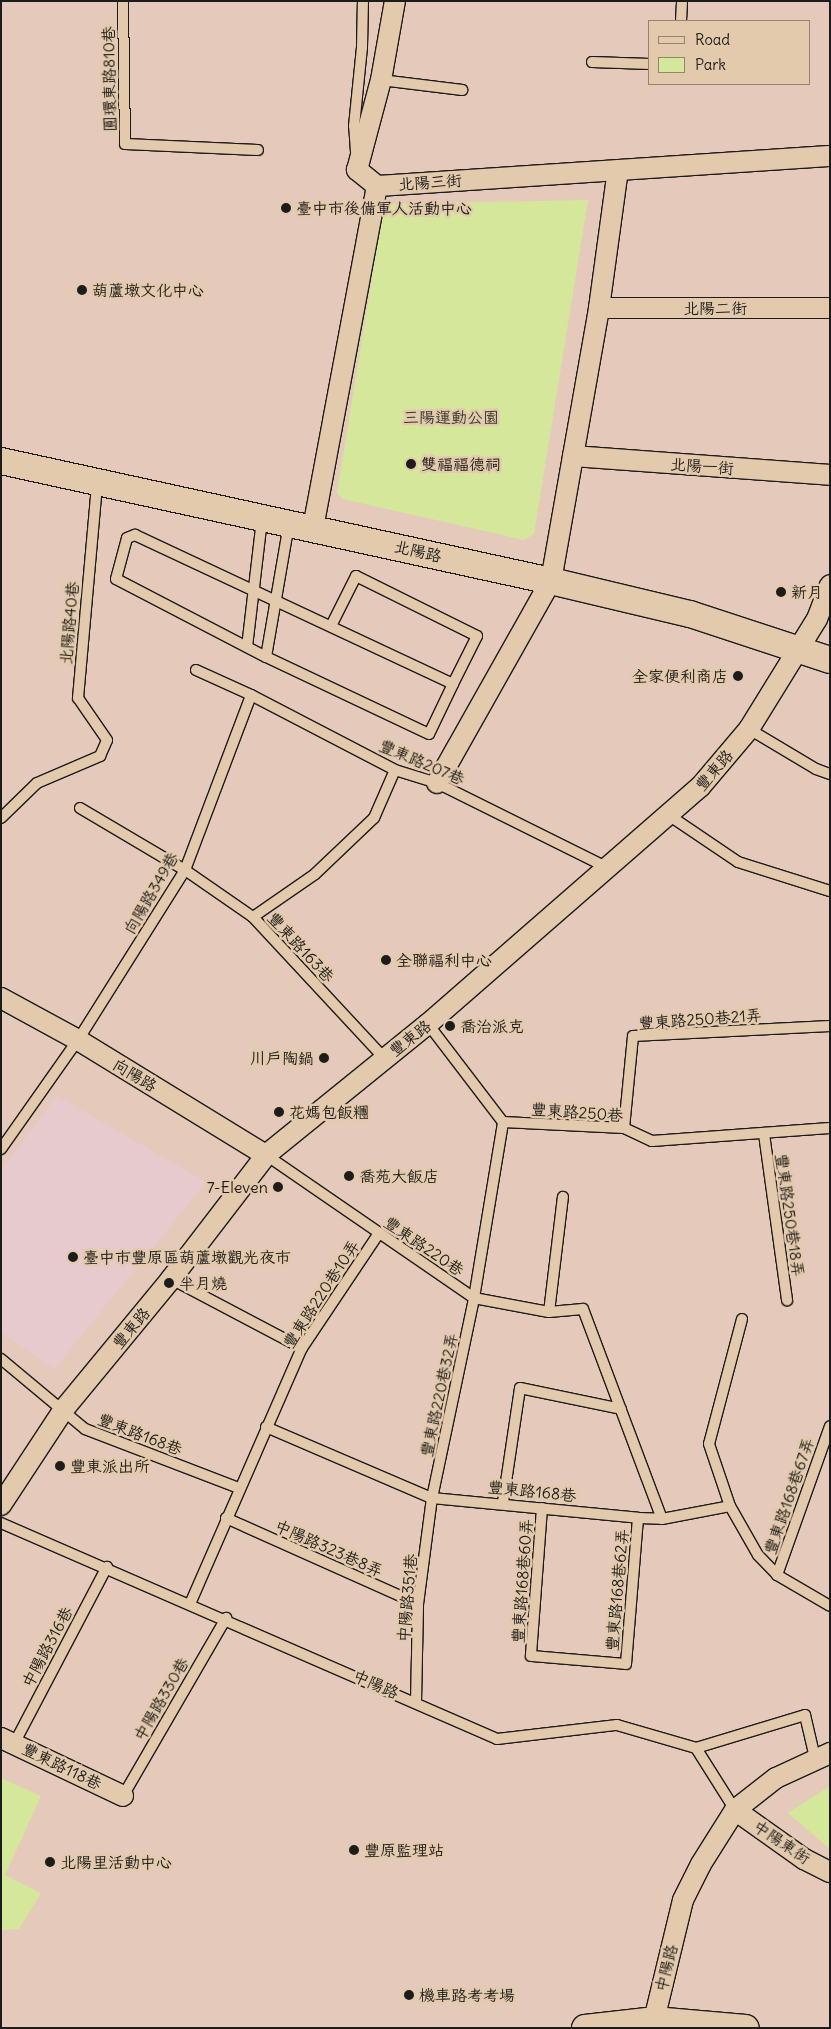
<!DOCTYPE html>
<meta charset="utf-8">
<style>
body{margin:0}
#map{position:relative;width:831px;height:2029px;overflow:hidden;background:#e5cabb;font-family:Delius,"LXGW WenKai TC",sans-serif}
div>[style]{position:absolute}
[style*='--x']{left:calc(var(--x)*1px);top:calc(var(--y)*1px);width:calc(var(--w)*1px);rotate:calc(var(--a)*1deg)}
.built>*{inset:0;background:#e6cace}
.green>*{inset:0;background:#d5e79b}
.roads{filter:drop-shadow(1px 0 #1c1c1c) drop-shadow(-1px 0 #1c1c1c) drop-shadow(0 1px #1c1c1c) drop-shadow(0 -1px #1c1c1c)}
.service>*{height:10px;margin:-5px;padding:0 5px;transform-origin:5px;border-radius:5px;background:#e4caac}
.minor>*{height:20px;margin:-10px;padding:0 10px;transform-origin:10px;border-radius:10px;background:#e4caac}
.tertiary>*{height:26px;margin:-13px;padding:0 13px;transform-origin:13px;border-radius:13px;background:#e4caac}
.dots>*{width:14px;height:14px;translate:-50% -50%;box-sizing:border-box;border:2px solid #e4caac;border-radius:50%}
span{translate:-50% -50%;white-space:nowrap;text-align:center;line-height:1.15;-webkit-text-stroke:5px #e4caac;paint-order:stroke}
.street-label{font-size:16px;color:#1c1c1c}
.poi-label{font-size:16px;color:#1c1c1c}
.left{translate:0 -50%;text-align:left}
.right{translate:-100% -50%;text-align:right}
.park-label{font-size:16px;color:#383a2f}
.frame{position:absolute;inset:0;border:2px solid #1c1c1c;pointer-events:none}
.legend{position:absolute;left:648px;top:20px;width:162px;height:65px;box-sizing:border-box;background:#e4caac;border:1px solid #948472;margin:0;padding:6px 9px;list-style:none;font-size:15px;color:#1c1c1c}
.legend li{display:flex;align-items:center;gap:10px;height:25px}
.legend b{width:25px;border:1px solid #948472}
</style>
<div id="map">
<div class="built">
<div style="clip-path:polygon(57px 1096px,206px 1182px,54px 1369px,1px 1332px,1px 1171px)"></div>
</div>
<div class="green">
<div style="clip-path:polygon(588px 200px,534px 534px,524px 540px,343px 499px,337px 493px,383px 211px,392px 204px)"></div>
<div style="clip-path:polygon(1px 1778px,41px 1796px,5px 1875px,41px 1893px,19px 1929px,1px 1930px)"></div>
<div style="clip-path:polygon(830px 1786px,830px 1849px,788px 1813px)"></div>
</div>
<div class="roads">
<div class="service">
<div style="--x:123;--y:1;--w:143;--a:89.2"></div>
<div style="--x:125;--y:144;--w:133;--a:2.6"></div>
<div style="--x:681;--y:21;--w:20;--a:-87"></div>
<div style="--x:592;--y:62;--w:58;--a:2"></div>
<div style="--x:381;--y:80;--w:82;--a:7"></div>
<div style="--x:356;--y:152;--w:26;--a:-94"></div>
<div style="--x:354;--y:126;--w:79;--a:-84.2"></div>
<div style="--x:362;--y:47;--w:46;--a:-88.8"></div>
<div style="--x:135;--y:535;--w:351;--a:25.1"></div>
<div style="--x:453;--y:684;--w:55;--a:115.6"></div>
<div style="--x:429;--y:734;--w:180;--a:-154.7"></div>
<div style="--x:266;--y:657;--w:169;--a:-152.5"></div>
<div style="--x:116;--y:579;--w:42;--a:-75"></div>
<div style="--x:127;--y:538;--w:9;--a:-21"></div>
<div style="--x:331;--y:626;--w:56;--a:-63.4"></div>
<div style="--x:356;--y:576;--w:135;--a:26.4"></div>
<div style="--x:477;--y:636;--w:54;--a:116.6"></div>
<div style="--x:247;--y:647;--w:129;--a:-83.3"></div>
<div style="--x:266;--y:657;--w:135;--a:-80.2"></div>
<div style="--x:196;--y:670;--w:60;--a:24.4"></div>
<div style="--x:251;--y:695;--w:162;--a:27.5"></div>
<div style="--x:395;--y:770;--w:44;--a:17.2"></div>
<div style="--x:437;--y:783;--w:191;--a:26.4"></div>
<div style="--x:749;--y:729;--w:78;--a:30.8"></div>
<div style="--x:816;--y:769;--w:15;--a:20"></div>
<div style="--x:80;--y:808;--w:122;--a:30.6"></div>
<div style="--x:185;--y:870;--w:83;--a:34.7"></div>
<div style="--x:253;--y:917;--w:192;--a:47.1"></div>
<div style="--x:670;--y:816;--w:82;--a:34.1"></div>
<div style="--x:738;--y:862;--w:96;--a:17.5"></div>
<div style="--x:1;--y:818;--w:50;--a:-44.2"></div>
<div style="--x:37;--y:783;--w:69;--a:-23.2"></div>
<div style="--x:100;--y:756;--w:17;--a:-66"></div>
<div style="--x:107;--y:740;--w:51;--a:-124.6"></div>
<div style="--x:78;--y:698;--w:215;--a:-84.9"></div>
<div style="--x:253;--y:917;--w:75;--a:-34.7"></div>
<div style="--x:315;--y:874;--w:81;--a:-43.5"></div>
<div style="--x:374;--y:818;--w:52;--a:-66.4"></div>
<div style="--x:428;--y:1024;--w:123;--a:52.6"></div>
<div style="--x:503;--y:1122;--w:121;--a:2.8"></div>
<div style="--x:624;--y:1128;--w:31;--a:25"></div>
<div style="--x:652;--y:1141;--w:178;--a:-4.2"></div>
<div style="--x:624;--y:1128;--w:92;--a:-84.4"></div>
<div style="--x:633;--y:1036;--w:197;--a:-2.9"></div>
<div style="--x:764;--y:1134;--w:168;--a:82.1"></div>
<div style="--x:1;--y:1149;--w:133;--a:-54.8"></div>
<div style="--x:78;--y:1040;--w:201;--a:-57.8"></div>
<div style="--x:185;--y:870;--w:187;--a:-69.3"></div>
<div style="--x:266;--y:1155;--w:252;--a:34.5"></div>
<div style="--x:474;--y:1298;--w:76;--a:10.6"></div>
<div style="--x:549;--y:1312;--w:34;--a:-5"></div>
<div style="--x:583;--y:1309;--w:224;--a:69.4"></div>
<div style="--x:171;--y:1279;--w:148;--a:27.8"></div>
<div style="--x:549;--y:1312;--w:116;--a:-83.1"></div>
<div style="--x:742;--y:1319;--w:129;--a:104.8"></div>
<div style="--x:709;--y:1444;--w:65;--a:71.3"></div>
<div style="--x:730;--y:1506;--w:56;--a:60.3"></div>
<div style="--x:758;--y:1555;--w:28;--a:46"></div>
<div style="--x:777;--y:1575;--w:61;--a:30.3"></div>
<div style="--x:1;--y:1359;--w:109;--a:39.8"></div>
<div style="--x:85;--y:1429;--w:165;--a:21"></div>
<div style="--x:266;--y:1427;--w:181;--a:23.2"></div>
<div style="--x:432;--y:1498;--w:207;--a:5.5"></div>
<div style="--x:638;--y:1518;--w:24;--a:2"></div>
<div style="--x:662;--y:1519;--w:69;--a:-10.8"></div>
<div style="--x:503;--y:1502;--w:115;--a:-81.5"></div>
<div style="--x:520;--y:1388;--w:103;--a:11.7"></div>
<div style="--x:542;--y:1508;--w:148;--a:94.3"></div>
<div style="--x:531;--y:1656;--w:95;--a:4.8"></div>
<div style="--x:626;--y:1664;--w:146;--a:-85.3"></div>
<div style="--x:226;--y:1518;--w:210;--a:24.1"></div>
<div style="--x:1;--y:1523;--w:541;--a:23.53"></div>
<div style="--x:497;--y:1739;--w:121;--a:-6.7"></div>
<div style="--x:617;--y:1725;--w:82;--a:16.2"></div>
<div style="--x:696;--y:1748;--w:73;--a:57.8"></div>
<div style="--x:777;--y:1575;--w:158;--a:-70.4"></div>
<div style="--x:190;--y:1604;--w:279;--a:-66.4"></div>
<div style="--x:302;--y:1348;--w:138;--a:-56.2"></div>
<div style="--x:416;--y:1702;--w:98;--a:-88.8"></div>
<div style="--x:418;--y:1604;--w:107;--a:-82.5"></div>
<div style="--x:432;--y:1498;--w:204;--a:-78.1"></div>
<div style="--x:474;--y:1298;--w:178;--a:-80.6"></div>
<div style="--x:15;--y:1742;--w:198;--a:-62.3"></div>
<div style="--x:696;--y:1748;--w:114;--a:-16.8"></div>
<div style="--x:805;--y:1715;--w:44;--a:76.9"></div>
<div style="--x:123;--y:1796;--w:206;--a:-59.9"></div>
</div>
<div class="minor">
<div style="--x:377;--y:186;--w:26;--a:-141"></div>
<div style="--x:357;--y:170;--w:93;--a:-75.1"></div>
<div style="--x:381;--y:80;--w:80;--a:-80"></div>
<div style="--x:599;--y:308;--w:231;--a:0"></div>
<div style="--x:573;--y:456;--w:258;--a:4.2"></div>
<div style="--x:313;--y:528;--w:348;--a:-79.4"></div>
<div style="--x:377;--y:186;--w:454;--a:-3.8"></div>
<div style="--x:437;--y:783;--w:232;--a:-60.6"></div>
<div style="--x:551;--y:581;--w:277;--a:-80"></div>
<div style="--x:599;--y:308;--w:139;--a:-82.2"></div>
<div style="--x:1;--y:998;--w:88;--a:28.6"></div>
<div style="--x:78;--y:1040;--w:220;--a:31.5"></div>
<div style="--x:1;--y:1505;--w:115;--a:-56.7"></div>
<div style="--x:64;--y:1409;--w:168;--a:-50.5"></div>
<div style="--x:171;--y:1279;--w:156;--a:-52.5"></div>
<div style="--x:266;--y:1155;--w:208;--a:-39"></div>
<div style="--x:428;--y:1024;--w:361;--a:-41.1"></div>
<div style="--x:700;--y:787;--w:76;--a:-49.8"></div>
<div style="--x:749;--y:729;--w:129;--a:-58.3"></div>
<div style="--x:817;--y:619;--w:36;--a:-69"></div>
<div style="--x:1;--y:1738;--w:135;--a:25.4"></div>
<div style="--x:735;--y:1810;--w:85;--a:35.4"></div>
<div style="--x:804;--y:1859;--w:29;--a:27"></div>
<div style="--x:654;--y:2020;--w:123;--a:-76.4"></div>
<div style="--x:683;--y:1900;--w:40;--a:-63.4"></div>
<div style="--x:701;--y:1864;--w:64;--a:-57.8"></div>
<div style="--x:735;--y:1810;--w:52;--a:-38"></div>
<div style="--x:776;--y:1778;--w:60;--a:-24.8"></div>
</div>
<div class="tertiary">
<div style="--x:1;--y:461;--w:563;--a:12.31"></div>
<div style="--x:551;--y:581;--w:143;--a:13.4"></div>
<div style="--x:690;--y:614;--w:147;--a:18.2"></div>
<div style="--x:585;--y:2028;--w:69;--a:-6.6"></div>
<div style="--x:654;--y:2020;--w:92;--a:5"></div>
</div>
</div>
<div class="dots">
<div style="left:286px;top:208px;background:#1c1c1c"></div>
<div style="left:82px;top:290px;background:#1c1c1c"></div>
<div style="left:411px;top:464px;background:#1c1c1c"></div>
<div style="left:781px;top:592px;background:#1c1c1c"></div>
<div style="left:738px;top:676px;background:#1c1c1c"></div>
<div style="left:386px;top:960px;background:#1c1c1c"></div>
<div style="left:450px;top:1026px;background:#1c1c1c"></div>
<div style="left:324px;top:1058px;background:#1c1c1c"></div>
<div style="left:279px;top:1112px;background:#1c1c1c"></div>
<div style="left:349px;top:1176px;background:#1c1c1c"></div>
<div style="left:278px;top:1187px;background:#1c1c1c"></div>
<div style="left:73px;top:1257px;background:#1c1c1c"></div>
<div style="left:169px;top:1283px;background:#1c1c1c"></div>
<div style="left:60px;top:1466px;background:#1c1c1c"></div>
<div style="left:354px;top:1850px;background:#1c1c1c"></div>
<div style="left:50px;top:1862px;background:#1c1c1c"></div>
<div style="left:409px;top:1995px;background:#1c1c1c"></div>
</div>
<div class="street-label">
<span style="left:109px;top:79px;rotate:-91deg">圓環東路810巷</span>
<span style="left:430px;top:182px;rotate:-4deg">北陽三街</span>
<span style="left:715px;top:308px">北陽二街</span>
<span style="left:702px;top:466px;rotate:4deg">北陽一街</span>
<span style="left:418px;top:551px;rotate:13deg">北陽路</span>
<span style="left:69px;top:623px;rotate:-85deg">北陽路40巷</span>
<span style="left:422px;top:762px;rotate:23deg">豐東路207巷</span>
<span style="left:714px;top:770px;rotate:-49deg">豐東路</span>
<span style="left:151px;top:893px;rotate:-60deg">向陽路349巷</span>
<span style="left:301px;top:947px;rotate:47deg">豐東路163巷</span>
<span style="left:700px;top:1019px;rotate:-4deg">豐東路250巷21弄</span>
<span style="left:410px;top:1038px;rotate:-38deg">豐東路</span>
<span style="left:135px;top:1075px;rotate:31deg">向陽路</span>
<span style="left:577px;top:1112px;rotate:4deg">豐東路250巷</span>
<span style="left:790px;top:1215px;rotate:82deg">豐東路250巷18弄</span>
<span style="left:424px;top:1246px;rotate:34deg">豐東路220巷</span>
<span style="left:321px;top:1294px;rotate:-57deg">豐東路220巷10弄</span>
<span style="left:131px;top:1328px;rotate:-50deg">豐東路</span>
<span style="left:439px;top:1395px;rotate:-78deg">豐東路220巷32弄</span>
<span style="left:140px;top:1434px;rotate:21deg">豐東路168巷</span>
<span style="left:532px;top:1491px;rotate:6deg">豐東路168巷</span>
<span style="left:789px;top:1496px;rotate:-71deg">豐東路168巷67弄</span>
<span style="left:329px;top:1548px;rotate:24deg">中陽路323巷8弄</span>
<span style="left:522px;top:1581px;rotate:-86deg">豐東路168巷60弄</span>
<span style="left:617px;top:1590px;rotate:-85deg">豐東路168巷62弄</span>
<span style="left:407px;top:1598px;rotate:-85deg">中陽路351巷</span>
<span style="left:47px;top:1647px;rotate:-62deg">中陽路316巷</span>
<span style="left:376px;top:1684px;rotate:24deg">中陽路</span>
<span style="left:161px;top:1699px;rotate:-60deg">中陽路330巷</span>
<span style="left:62px;top:1766px;rotate:26deg">豐東路118巷</span>
<span style="left:782px;top:1842px;rotate:34deg">中陽東街</span>
<span style="left:666px;top:1968px;rotate:-76deg">中陽路</span>
</div>
<div class="poi-label">
<span class="left" style="left:296px;top:208px">臺中市後備軍人活動中心</span>
<span class="left" style="left:92px;top:290px">葫蘆墩文化中心</span>
<span class="left" style="left:421px;top:464px">雙福福德祠</span>
<span class="left" style="left:791px;top:592px">新月</span>
<span class="right" style="left:728px;top:676px">全家便利商店</span>
<span class="left" style="left:396px;top:960px">全聯福利中心</span>
<span class="left" style="left:460px;top:1026px">喬治派克</span>
<span class="right" style="left:314px;top:1058px">川戶陶鍋</span>
<span class="left" style="left:289px;top:1112px">花媽包飯糰</span>
<span class="left" style="left:359px;top:1176px">喬苑大飯店</span>
<span class="right" style="left:268px;top:1187px">7-Eleven</span>
<span class="left" style="left:83px;top:1257px">臺中市豐原區葫蘆墩觀光夜市</span>
<span class="left" style="left:179px;top:1283px">半月燒</span>
<span class="left" style="left:70px;top:1466px">豐東派出所</span>
<span class="left" style="left:364px;top:1850px">豐原監理站</span>
<span class="left" style="left:60px;top:1862px">北陽里活動中心</span>
<span class="left" style="left:419px;top:1995px">機車路考考場</span>
</div>
<div class="park-label">
<span style="left:451px;top:417px">三陽運動公園</span>
</div>
<div class="frame"></div>
<ul class="legend">
<li><b style="height:6px;background:#e4caac"></b>Road</li>
<li><b style="height:14px;background:#d5e79b"></b>Park</li>
</ul>
</div>
